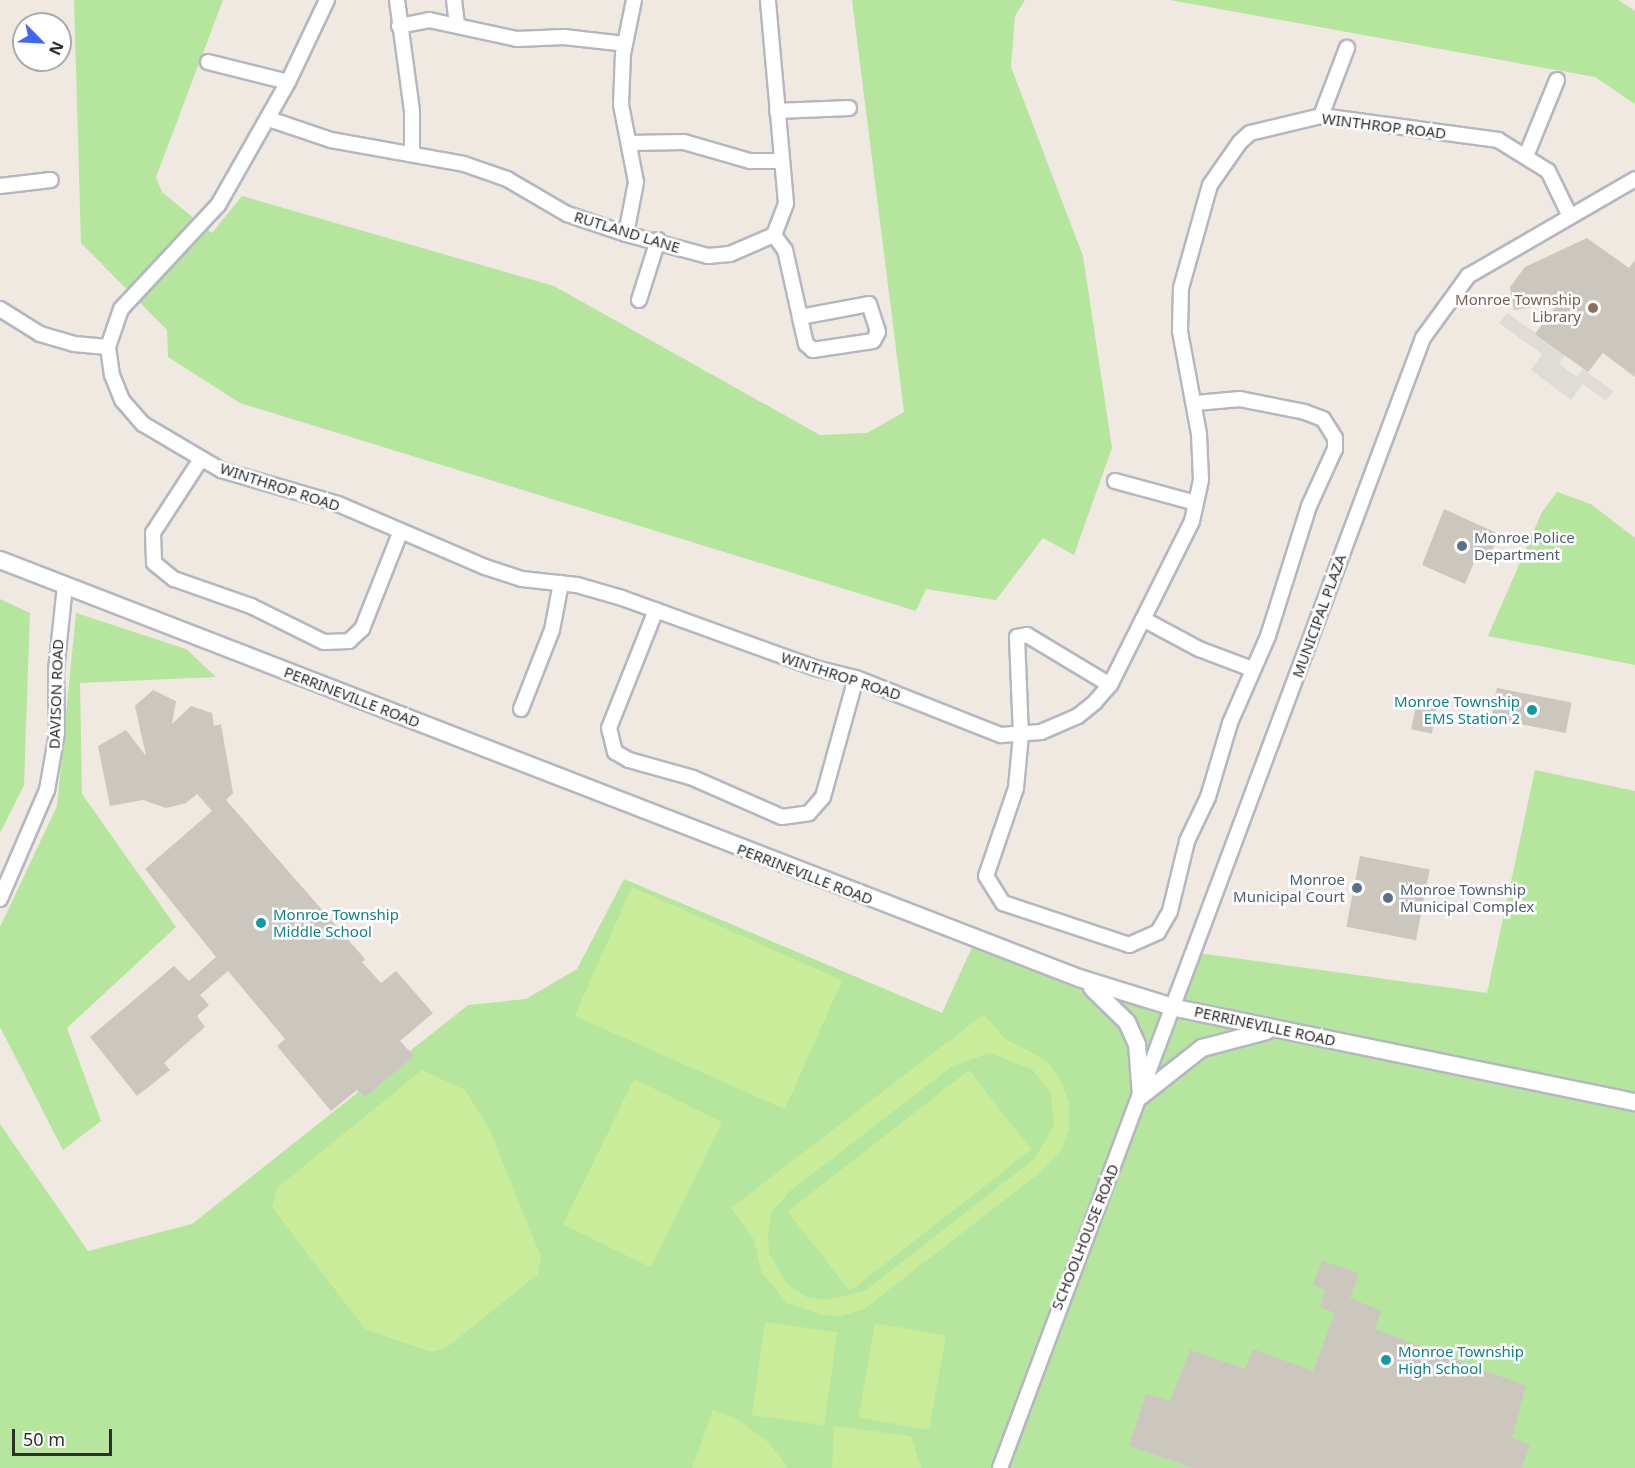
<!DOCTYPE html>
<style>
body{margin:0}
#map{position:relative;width:1635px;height:1468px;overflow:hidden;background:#efe9e1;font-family:"Noto Sans",sans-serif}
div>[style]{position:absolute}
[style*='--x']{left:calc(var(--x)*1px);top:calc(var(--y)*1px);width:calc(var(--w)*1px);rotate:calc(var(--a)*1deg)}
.green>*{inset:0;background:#b6e59e}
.pitch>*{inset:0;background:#c9ec9a;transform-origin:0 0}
.plaza>*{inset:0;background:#dfdcd8}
.building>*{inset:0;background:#cbc7bf;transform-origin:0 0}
.roads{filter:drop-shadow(2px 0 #b4b7c1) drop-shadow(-2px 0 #b4b7c1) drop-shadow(0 2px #b4b7c1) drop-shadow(0 -2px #b4b7c1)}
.minor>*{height:14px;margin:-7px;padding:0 7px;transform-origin:7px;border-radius:7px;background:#fff}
.tertiary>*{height:16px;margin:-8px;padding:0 8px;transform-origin:8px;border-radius:8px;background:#fff}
.dots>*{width:16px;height:16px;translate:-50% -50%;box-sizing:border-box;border:3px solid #fff;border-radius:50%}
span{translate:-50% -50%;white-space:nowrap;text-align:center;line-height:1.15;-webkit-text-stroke:5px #fff;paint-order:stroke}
.street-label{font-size:15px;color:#2e2e2e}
.education-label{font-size:15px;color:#785e54}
.right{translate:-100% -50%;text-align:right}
.service-label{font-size:15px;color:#4e5e75}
.left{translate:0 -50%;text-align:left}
.culture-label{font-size:15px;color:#0d838f}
.north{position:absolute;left:12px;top:12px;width:60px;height:60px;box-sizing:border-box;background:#fff;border:2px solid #ababab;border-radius:50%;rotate:114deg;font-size:16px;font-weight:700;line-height:24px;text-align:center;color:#2e2e2e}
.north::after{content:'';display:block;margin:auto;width:21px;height:27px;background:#4264fb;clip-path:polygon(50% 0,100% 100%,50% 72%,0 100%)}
.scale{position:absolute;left:12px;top:1429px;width:100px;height:27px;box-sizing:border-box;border:3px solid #2e2e2e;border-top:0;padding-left:8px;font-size:18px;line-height:21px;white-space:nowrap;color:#2e2e2e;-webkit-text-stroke:4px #fff;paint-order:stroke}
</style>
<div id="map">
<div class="green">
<div style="clip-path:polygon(74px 0,223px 0,156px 177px,162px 192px,212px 233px,242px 196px,554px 286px,820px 435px,867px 433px,904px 412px,852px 0,1025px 0,1015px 16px,1011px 67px,1083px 256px,1112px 448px,1074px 555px,1043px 538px,996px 600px,926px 589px,916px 611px,240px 403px,168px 357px,167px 330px,81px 243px)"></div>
<div style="clip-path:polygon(1170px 0,1618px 0,1635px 11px,1635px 104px,1595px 77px)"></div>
<div style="clip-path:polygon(1557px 492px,1591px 504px,1635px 538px,1635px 665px,1488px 636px,1542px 512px)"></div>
<div style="clip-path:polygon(0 599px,30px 613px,24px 785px,0 833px)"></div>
<div style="clip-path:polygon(76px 613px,186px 649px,216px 677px,80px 683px,82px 794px,176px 927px,67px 1028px,101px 1121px,63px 1150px,0 1027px,0 927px,57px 806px)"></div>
<div style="clip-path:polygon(1535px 770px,1635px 791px,1635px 1468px,0 1468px,0 1124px,88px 1251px,192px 1224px,468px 1005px,526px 999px,577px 969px,624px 879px,942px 1013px,974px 943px,1171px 1007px,1191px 952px,1487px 993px)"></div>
</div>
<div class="pitch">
<div style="left:632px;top:887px;width:230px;height:141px;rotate:24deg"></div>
<div style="clip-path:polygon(evenodd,984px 1014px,1005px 1039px,1046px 1060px,1060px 1079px,1069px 1103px,1069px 1131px,1061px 1150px,1038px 1174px,864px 1309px,842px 1316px,822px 1315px,787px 1303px,762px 1273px,753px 1238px,731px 1208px,984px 1014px,989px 1053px,1032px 1069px,1051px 1094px,1054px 1126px,1034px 1159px,865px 1291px,825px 1300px,806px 1297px,788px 1285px,769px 1253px,768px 1234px,772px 1212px,790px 1191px,951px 1067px,989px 1053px)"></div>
<div style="clip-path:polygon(422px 1070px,465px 1090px,489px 1128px,541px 1257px,538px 1274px,446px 1348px,431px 1352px,365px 1329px,272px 1207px,277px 1188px)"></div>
<div style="left:969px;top:1070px;width:101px;height:230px;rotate:52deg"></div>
<div style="left:634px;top:1079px;width:98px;height:162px;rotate:26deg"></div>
<div style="left:765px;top:1322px;width:73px;height:94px;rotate:8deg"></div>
<div style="left:875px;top:1323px;width:72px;height:96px;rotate:10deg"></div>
<div style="clip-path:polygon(713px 1410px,739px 1420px,769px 1443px,788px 1468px,692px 1468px)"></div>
<div style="clip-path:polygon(834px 1426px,911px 1436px,921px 1468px,832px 1468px)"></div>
</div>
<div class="plaza">
<div style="clip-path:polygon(1507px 313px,1566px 354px,1559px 364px,1577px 377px,1583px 369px,1613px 391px,1606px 401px,1583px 384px,1571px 400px,1531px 370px,1542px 354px,1499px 323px)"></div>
</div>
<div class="building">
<div style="clip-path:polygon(1587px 238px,1629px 268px,1635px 260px,1635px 377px,1603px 353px,1588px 372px,1535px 334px,1558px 303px,1514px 310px,1510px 287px,1525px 267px)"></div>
<div style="clip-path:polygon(1444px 509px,1499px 534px,1488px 560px,1477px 555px,1465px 584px,1422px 565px)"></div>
<div style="left:1497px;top:688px;width:76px;height:31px;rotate:11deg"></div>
<div style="clip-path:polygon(153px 690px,176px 701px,172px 724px,191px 706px,212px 713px,214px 726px,221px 724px,233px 793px,226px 800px,365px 959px,362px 962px,381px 983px,396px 971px,433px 1013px,400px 1041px,414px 1056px,365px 1097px,357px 1090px,331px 1111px,277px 1046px,285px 1039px,228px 971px,200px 995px,209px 1005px,197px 1016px,205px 1027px,164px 1063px,170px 1070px,137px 1096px,90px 1037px,174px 966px,189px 981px,216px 957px,145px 869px,212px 811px,197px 794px,186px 803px,166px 808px,143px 800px,110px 806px,98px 746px,126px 730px,146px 756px,135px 706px)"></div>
<div style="left:1416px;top:705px;width:21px;height:25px;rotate:11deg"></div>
<div style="left:1360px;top:856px;width:71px;height:72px;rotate:11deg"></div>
<div style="clip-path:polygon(1322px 1261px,1359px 1273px,1350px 1298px,1381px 1311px,1375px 1329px,1526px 1386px,1512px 1438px,1530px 1444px,1522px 1468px,1194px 1468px,1129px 1446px,1146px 1394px,1170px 1401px,1190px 1350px,1245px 1369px,1253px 1349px,1313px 1371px,1335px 1313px,1320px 1307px,1325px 1290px,1313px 1285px)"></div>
</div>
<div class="roads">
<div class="minor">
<div style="--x:327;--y:0;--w:91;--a:115.4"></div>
<div style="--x:288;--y:82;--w:142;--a:119.6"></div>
<div style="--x:218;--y:205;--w:142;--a:133"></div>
<div style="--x:121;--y:309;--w:40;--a:108.9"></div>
<div style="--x:108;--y:347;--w:28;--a:82"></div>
<div style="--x:112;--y:375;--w:27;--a:68"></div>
<div style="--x:122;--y:400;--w:32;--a:49"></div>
<div style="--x:143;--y:424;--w:91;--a:30.5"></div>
<div style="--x:221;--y:470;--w:122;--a:16.2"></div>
<div style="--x:338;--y:504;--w:160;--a:23.2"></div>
<div style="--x:485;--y:567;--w:39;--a:18"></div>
<div style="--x:522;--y:579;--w:55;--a:6.2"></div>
<div style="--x:577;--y:585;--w:47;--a:16.1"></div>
<div style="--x:622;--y:598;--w:205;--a:19.9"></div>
<div style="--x:815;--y:668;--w:42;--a:13.7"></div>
<div style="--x:856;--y:678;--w:156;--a:21.5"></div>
<div style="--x:1001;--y:735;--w:40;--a:-4.3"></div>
<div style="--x:1041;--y:732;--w:40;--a:-23.4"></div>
<div style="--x:1078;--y:716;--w:22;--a:-39"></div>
<div style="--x:1095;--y:702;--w:23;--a:-49"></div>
<div style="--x:1110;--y:685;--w:183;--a:-63.4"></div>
<div style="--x:1192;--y:521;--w:42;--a:-77.6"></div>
<div style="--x:1201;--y:480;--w:46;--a:-92.5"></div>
<div style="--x:1199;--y:434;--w:105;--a:-100.5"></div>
<div style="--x:1180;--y:331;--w:43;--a:-88.7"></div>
<div style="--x:1181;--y:288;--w:107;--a:-74.3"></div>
<div style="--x:1210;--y:185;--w:52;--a:-55.1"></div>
<div style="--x:1240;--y:142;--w:13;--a:-42"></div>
<div style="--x:1250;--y:133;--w:73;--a:-13.5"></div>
<div style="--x:1321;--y:116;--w:179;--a:7.7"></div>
<div style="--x:1498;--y:140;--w:59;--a:31.8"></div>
<div style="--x:1548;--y:171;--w:48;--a:64"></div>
<div style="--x:397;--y:0;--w:112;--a:82.3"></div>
<div style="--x:412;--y:111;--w:41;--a:90"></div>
<div style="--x:454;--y:0;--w:23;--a:83"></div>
<div style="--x:399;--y:26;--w:31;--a:-11"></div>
<div style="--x:429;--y:20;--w:90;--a:12.2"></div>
<div style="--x:517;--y:39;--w:47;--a:-2.4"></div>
<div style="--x:564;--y:37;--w:61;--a:6.5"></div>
<div style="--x:208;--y:62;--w:82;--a:14"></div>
<div style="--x:777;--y:111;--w:72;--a:-2.4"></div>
<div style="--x:1321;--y:116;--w:73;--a:-69.1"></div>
<div style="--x:269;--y:119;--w:65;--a:18.7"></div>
<div style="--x:331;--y:140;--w:135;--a:10.2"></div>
<div style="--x:464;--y:164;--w:46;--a:19.2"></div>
<div style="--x:507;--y:179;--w:69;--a:30.3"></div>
<div style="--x:567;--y:214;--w:62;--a:18.7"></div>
<div style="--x:626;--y:234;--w:85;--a:15"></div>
<div style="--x:708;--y:256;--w:22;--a:-5"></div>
<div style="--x:730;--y:254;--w:48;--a:-23.4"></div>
<div style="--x:774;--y:235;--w:34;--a:-69"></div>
<div style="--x:786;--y:203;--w:204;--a:-95.1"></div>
<div style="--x:629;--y:143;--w:55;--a:-1"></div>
<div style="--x:684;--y:142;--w:69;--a:16.1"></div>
<div style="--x:750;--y:161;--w:32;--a:0"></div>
<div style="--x:1526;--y:156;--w:82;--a:-67.8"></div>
<div style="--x:0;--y:186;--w:51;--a:-6.7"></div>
<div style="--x:626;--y:234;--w:53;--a:-79.1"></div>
<div style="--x:636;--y:182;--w:78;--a:-101"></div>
<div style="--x:621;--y:105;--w:51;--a:-87.8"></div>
<div style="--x:623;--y:54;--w:55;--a:-78.5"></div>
<div style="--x:774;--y:235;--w:19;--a:54"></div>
<div style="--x:785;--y:250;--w:69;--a:77.4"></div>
<div style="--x:639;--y:300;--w:63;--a:-72.4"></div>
<div style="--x:869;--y:304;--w:29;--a:72"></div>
<div style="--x:878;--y:332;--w:10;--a:119"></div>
<div style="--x:873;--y:341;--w:61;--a:171.5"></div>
<div style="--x:813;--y:350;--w:9;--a:-139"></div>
<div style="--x:806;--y:344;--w:28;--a:-103"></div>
<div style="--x:800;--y:317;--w:70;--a:-10.7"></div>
<div style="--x:0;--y:309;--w:47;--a:32"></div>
<div style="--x:40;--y:334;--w:35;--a:16"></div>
<div style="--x:74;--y:344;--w:34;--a:5"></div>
<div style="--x:201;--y:459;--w:88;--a:123"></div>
<div style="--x:153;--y:533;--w:30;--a:88"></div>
<div style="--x:154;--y:563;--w:26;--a:39"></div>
<div style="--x:174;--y:579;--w:82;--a:19.3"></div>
<div style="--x:251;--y:606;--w:81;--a:26.3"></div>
<div style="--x:324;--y:642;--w:25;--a:-2"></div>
<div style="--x:349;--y:641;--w:18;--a:-43"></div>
<div style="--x:362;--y:629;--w:103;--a:-68.4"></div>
<div style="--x:1115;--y:481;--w:84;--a:15.2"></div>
<div style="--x:656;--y:610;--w:127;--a:111.7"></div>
<div style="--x:609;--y:728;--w:25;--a:76"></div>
<div style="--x:615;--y:752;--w:16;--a:30"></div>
<div style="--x:629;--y:760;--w:66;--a:15.7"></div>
<div style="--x:693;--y:778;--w:97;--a:23.7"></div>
<div style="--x:782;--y:817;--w:27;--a:-8"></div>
<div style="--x:809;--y:813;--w:21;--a:-49"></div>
<div style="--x:823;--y:797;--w:123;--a:-74.5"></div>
<div style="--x:1143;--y:619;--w:64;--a:28.2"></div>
<div style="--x:1199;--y:649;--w:57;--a:20.7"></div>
<div style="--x:1110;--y:685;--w:97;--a:-148.9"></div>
<div style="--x:1027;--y:635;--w:10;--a:169"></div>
<div style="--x:1017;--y:637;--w:98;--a:87.7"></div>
<div style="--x:1021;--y:735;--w:53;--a:95.4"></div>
<div style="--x:1016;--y:788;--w:93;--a:108.8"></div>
<div style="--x:986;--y:876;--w:32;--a:58"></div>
<div style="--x:1003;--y:903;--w:133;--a:18.4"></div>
<div style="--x:1129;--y:945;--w:32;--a:-24"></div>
<div style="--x:1158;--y:932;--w:24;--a:-60"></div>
<div style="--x:1170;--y:911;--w:72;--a:-76.3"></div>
<div style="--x:1187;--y:841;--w:49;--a:-64.5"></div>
<div style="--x:1208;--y:797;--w:77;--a:-73.4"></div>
<div style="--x:1230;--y:723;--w:95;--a:-66.4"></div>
<div style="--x:1268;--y:636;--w:136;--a:-72.5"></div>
<div style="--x:1309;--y:506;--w:63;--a:-65.5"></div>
<div style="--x:1335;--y:449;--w:11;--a:-90"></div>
<div style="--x:1335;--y:438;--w:22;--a:-122"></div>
<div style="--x:1323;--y:419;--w:19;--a:-159"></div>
<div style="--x:1305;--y:412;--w:66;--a:-168.7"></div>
<div style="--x:1240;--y:399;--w:44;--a:174.8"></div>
<div style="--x:521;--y:709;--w:85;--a:-68.6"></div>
<div style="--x:552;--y:630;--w:48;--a:-79.2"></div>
<div style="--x:0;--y:899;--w:119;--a:-66.7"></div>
<div style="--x:47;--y:790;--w:58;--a:-80"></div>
<div style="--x:57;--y:733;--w:62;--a:-90.9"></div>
<div style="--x:56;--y:671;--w:85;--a:-84"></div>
<div style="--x:1000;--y:1468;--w:1207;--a:-69.48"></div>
<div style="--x:1423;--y:338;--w:77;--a:-54"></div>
<div style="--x:1468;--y:276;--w:193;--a:-30.1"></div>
</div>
<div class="tertiary">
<div style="--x:0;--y:560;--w:1157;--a:21.18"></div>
<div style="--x:1079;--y:978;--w:102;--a:17.2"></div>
<div style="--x:1176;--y:1008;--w:469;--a:11.6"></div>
<div style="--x:1092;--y:988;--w:49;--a:44.2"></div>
<div style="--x:1127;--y:1022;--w:24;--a:66"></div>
<div style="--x:1137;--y:1044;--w:52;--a:85.6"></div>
<div style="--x:1141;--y:1096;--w:78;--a:-38.2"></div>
<div style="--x:1202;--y:1048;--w:67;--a:-14.7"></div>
</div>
</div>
<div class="dots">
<div style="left:1593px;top:308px;background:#8d6e63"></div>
<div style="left:1462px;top:546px;background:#5c6f8a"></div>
<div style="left:1532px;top:710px;background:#0f9aa8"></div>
<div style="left:1357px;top:888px;background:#5c6f8a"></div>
<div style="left:1388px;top:898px;background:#5c6f8a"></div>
<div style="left:261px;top:923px;background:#0f9aa8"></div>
<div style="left:1386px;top:1360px;background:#0f9aa8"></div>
</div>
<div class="street-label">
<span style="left:1384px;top:126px;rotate:7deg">WINTHROP ROAD</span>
<span style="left:627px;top:232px;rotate:17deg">RUTLAND LANE</span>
<span style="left:280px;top:487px;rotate:18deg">WINTHROP ROAD</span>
<span style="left:1319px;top:616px;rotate:-70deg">MUNICIPAL PLAZA</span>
<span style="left:841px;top:676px;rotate:18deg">WINTHROP ROAD</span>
<span style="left:56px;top:694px;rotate:-88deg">DAVISON ROAD</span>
<span style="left:352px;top:697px;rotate:21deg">PERRINEVILLE ROAD</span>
<span style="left:805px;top:874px;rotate:21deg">PERRINEVILLE ROAD</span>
<span style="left:1265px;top:1026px;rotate:12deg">PERRINEVILLE ROAD</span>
<span style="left:1085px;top:1237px;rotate:-68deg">SCHOOLHOUSE ROAD</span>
</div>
<div class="education-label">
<span class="right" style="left:1581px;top:308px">Monroe Township<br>Library</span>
</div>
<div class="service-label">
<span class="left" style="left:1474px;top:546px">Monroe Police<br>Department</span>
<span class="right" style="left:1345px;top:888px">Monroe<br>Municipal Court</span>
<span class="left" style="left:1400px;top:898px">Monroe Township<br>Municipal Complex</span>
</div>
<div class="culture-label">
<span class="right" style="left:1520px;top:710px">Monroe Township<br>EMS Station 2</span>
<span class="left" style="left:273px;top:923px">Monroe Township<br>Middle School</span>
<span class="left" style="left:1398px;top:1360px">Monroe Township<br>High School</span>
</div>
<div class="north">N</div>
<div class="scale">50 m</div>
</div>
